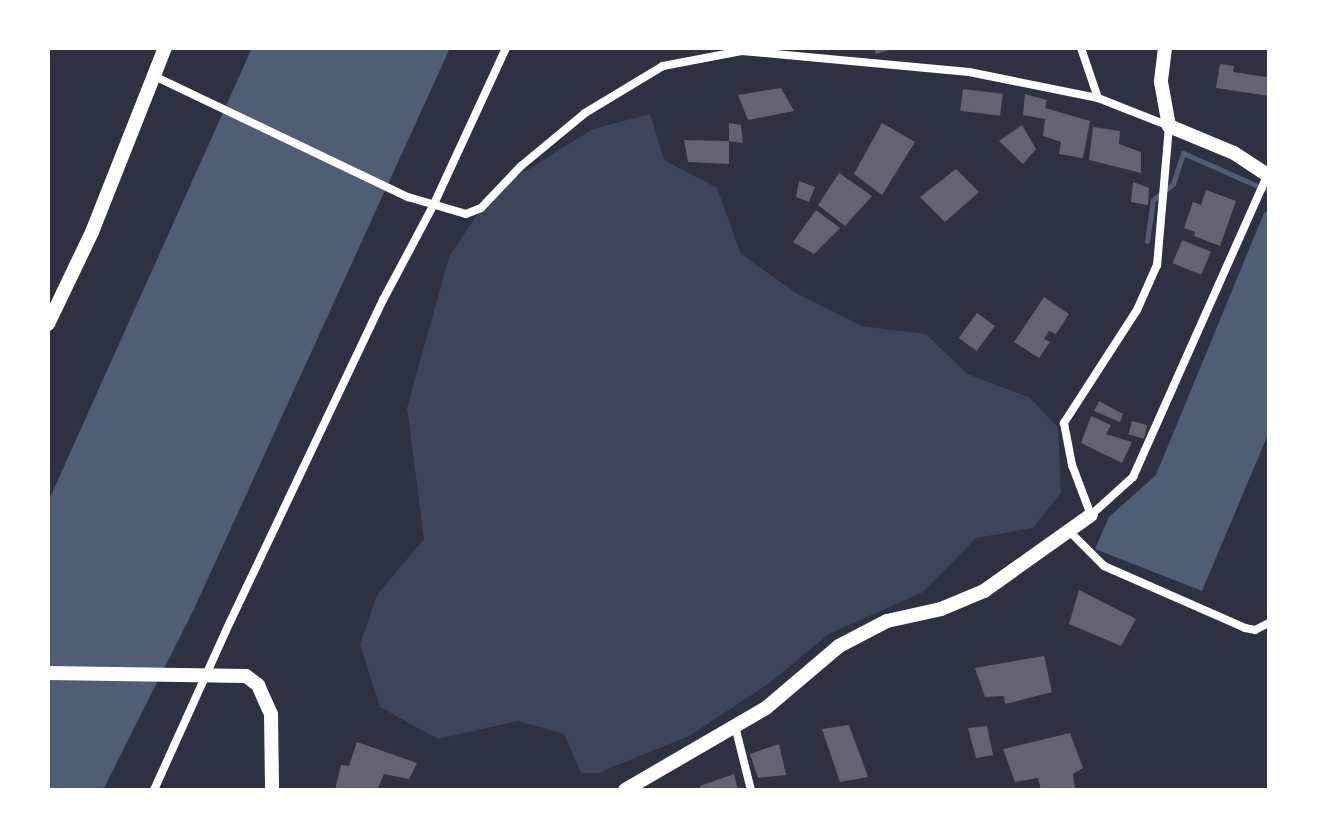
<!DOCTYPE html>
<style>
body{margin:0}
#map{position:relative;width:1317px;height:838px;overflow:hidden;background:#2d3142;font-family:Rubik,sans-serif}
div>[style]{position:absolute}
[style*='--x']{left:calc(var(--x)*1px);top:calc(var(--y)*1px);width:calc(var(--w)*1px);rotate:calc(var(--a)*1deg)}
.green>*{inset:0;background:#3c4559}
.water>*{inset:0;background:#4f5d75}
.stream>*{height:5px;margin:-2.5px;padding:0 2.5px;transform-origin:2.5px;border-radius:2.5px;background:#4f5d75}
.building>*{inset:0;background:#626471;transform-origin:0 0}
.minor>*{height:8px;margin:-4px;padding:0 4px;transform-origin:4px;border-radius:4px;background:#fff}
.tertiary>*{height:14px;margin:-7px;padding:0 7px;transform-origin:7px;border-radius:7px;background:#fff}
span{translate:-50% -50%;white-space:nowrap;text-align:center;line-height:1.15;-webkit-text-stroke:8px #fff;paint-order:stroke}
.frame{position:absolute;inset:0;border:50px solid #fff;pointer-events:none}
</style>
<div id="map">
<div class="green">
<div style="clip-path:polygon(650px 114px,664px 160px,717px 188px,741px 254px,796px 293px,862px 326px,926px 334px,967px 374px,1029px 397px,1058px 427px,1061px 493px,1033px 528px,976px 538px,923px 592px,829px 634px,768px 684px,689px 736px,598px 773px,581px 773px,564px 734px,518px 721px,438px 739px,380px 707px,360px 645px,377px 595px,424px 539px,407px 408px,449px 257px,492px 192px,593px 129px)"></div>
</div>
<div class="water">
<div style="clip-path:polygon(252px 48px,450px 48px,194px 609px,103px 790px,48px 790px,48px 502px)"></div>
<div style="clip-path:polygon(1269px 210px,1269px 432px,1202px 591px,1095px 549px,1109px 517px,1156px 475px,1264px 213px)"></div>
</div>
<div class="stream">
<div style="--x:1147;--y:241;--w:41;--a:-81.7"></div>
<div style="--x:1153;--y:200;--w:26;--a:-39"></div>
<div style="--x:1173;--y:184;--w:33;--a:-72"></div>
<div style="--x:1183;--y:153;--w:94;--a:23.8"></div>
</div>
<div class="building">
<div style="clip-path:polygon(874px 48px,892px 48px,893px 49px,876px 54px)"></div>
<div style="clip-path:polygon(1220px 64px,1234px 66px,1233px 72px,1266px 77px,1269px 67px,1269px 96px,1216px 88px)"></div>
<div style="clip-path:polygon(781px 88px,794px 111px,748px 120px,738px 95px)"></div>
<div style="left:963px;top:89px;width:40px;height:22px;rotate:7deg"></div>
<div style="clip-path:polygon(1025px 94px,1047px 100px,1045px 108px,1090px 121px,1083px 158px,1059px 154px,1061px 142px,1043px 136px,1045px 119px,1023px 115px)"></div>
<div style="clip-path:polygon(729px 123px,741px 125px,743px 143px,729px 141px,729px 164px,688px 162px,684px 140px,729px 141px)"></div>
<div style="clip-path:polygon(882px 123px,915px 142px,882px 195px,854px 174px)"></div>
<div style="clip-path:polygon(1022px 125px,1036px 149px,1023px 164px,999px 141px)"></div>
<div style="clip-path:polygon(1093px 127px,1120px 131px,1119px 144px,1141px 152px,1141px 173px,1089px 160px)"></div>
<div style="clip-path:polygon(956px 169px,979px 192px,945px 222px,920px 197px)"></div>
<div style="clip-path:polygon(839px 173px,872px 196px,845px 226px,818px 205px)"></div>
<div style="clip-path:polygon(799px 181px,815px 187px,809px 202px,796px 197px)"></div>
<div style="clip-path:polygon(1133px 182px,1149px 188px,1148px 205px,1131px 202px)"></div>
<div style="clip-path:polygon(1206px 190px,1236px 201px,1220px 246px,1194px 236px,1195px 232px,1184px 228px,1193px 202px,1201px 205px)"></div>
<div style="clip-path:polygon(816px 210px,840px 228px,814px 254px,793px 242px)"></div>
<div style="left:1182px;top:240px;width:31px;height:25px;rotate:22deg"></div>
<div style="clip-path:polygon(1044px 297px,1069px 314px,1056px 334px,1049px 331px,1044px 339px,1050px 342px,1039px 358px,1014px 342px)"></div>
<div style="left:977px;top:313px;width:22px;height:31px;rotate:36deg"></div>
<div style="clip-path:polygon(1099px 401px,1123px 414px,1120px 422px,1094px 411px)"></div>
<div style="clip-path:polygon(1091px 416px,1111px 425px,1106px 434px,1132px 442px,1122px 463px,1081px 443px)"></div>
<div style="left:1132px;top:421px;width:16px;height:14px;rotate:15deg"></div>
<div style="clip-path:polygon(1079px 590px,1136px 619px,1121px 646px,1069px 624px)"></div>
<div style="clip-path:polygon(1044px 656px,1052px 692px,1005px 704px,1004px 696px,985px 697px,975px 668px)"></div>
<div style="clip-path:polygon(849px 725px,868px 777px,840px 782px,822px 729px)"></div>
<div style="clip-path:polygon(987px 726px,993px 755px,976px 758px,968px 728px)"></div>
<div style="clip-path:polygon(1070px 733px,1083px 768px,1073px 774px,1075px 790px,1041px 790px,1038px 778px,1015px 782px,1003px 749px)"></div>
<div style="clip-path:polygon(357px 742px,417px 763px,409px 779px,384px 774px,377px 790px,335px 790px,341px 765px,349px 766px)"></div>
<div style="clip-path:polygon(779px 744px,786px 775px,758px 778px,750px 754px)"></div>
<div style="clip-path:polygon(734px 774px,738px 790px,701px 790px,700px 786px)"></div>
</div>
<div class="minor">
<div style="--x:1081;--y:48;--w:53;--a:71.2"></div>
<div style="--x:152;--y:75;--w:284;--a:25.5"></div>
<div style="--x:408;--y:197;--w:60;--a:16.3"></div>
<div style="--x:466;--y:214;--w:16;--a:-22"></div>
<div style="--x:481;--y:208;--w:58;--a:-46.4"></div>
<div style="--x:521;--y:166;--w:83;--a:-39.6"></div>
<div style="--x:585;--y:113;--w:91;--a:-31.1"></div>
<div style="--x:663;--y:66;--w:80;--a:-10.8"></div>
<div style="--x:742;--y:51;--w:228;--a:5.3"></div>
<div style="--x:969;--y:72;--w:132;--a:11.4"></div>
<div style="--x:1098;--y:98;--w:76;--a:21.5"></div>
<div style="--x:1169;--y:126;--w:140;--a:94.9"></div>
<div style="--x:1157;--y:265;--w:49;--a:114"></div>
<div style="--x:1137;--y:310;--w:135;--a:122.9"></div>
<div style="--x:1064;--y:423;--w:43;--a:79.2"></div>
<div style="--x:1072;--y:465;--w:53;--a:69.2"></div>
<div style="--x:1091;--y:515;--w:57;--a:-42.1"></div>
<div style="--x:1133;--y:477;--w:329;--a:-66"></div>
<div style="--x:1070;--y:532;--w:48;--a:45"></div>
<div style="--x:1104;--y:566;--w:154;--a:23.7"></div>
<div style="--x:1245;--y:628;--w:10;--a:11"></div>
<div style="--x:1255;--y:630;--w:16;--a:-27"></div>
<div style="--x:735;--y:726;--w:66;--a:76"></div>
<div style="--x:154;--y:790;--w:184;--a:-65.7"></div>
<div style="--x:230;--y:622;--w:357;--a:-64.6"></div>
<div style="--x:383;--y:300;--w:106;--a:-62"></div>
<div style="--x:433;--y:206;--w:174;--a:-65.2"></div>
</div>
<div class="tertiary">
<div style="--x:1165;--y:48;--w:34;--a:97"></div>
<div style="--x:1161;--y:82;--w:45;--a:79.7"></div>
<div style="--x:1169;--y:126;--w:70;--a:22.6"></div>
<div style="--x:1234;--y:153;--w:42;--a:33.3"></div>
<div style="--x:48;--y:324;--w:102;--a:-64.4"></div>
<div style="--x:92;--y:232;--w:198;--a:-68.4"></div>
<div style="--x:48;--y:673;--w:198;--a:0.9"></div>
<div style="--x:246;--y:676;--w:15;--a:37"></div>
<div style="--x:258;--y:685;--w:32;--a:66"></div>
<div style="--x:271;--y:714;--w:76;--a:89.2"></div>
<div style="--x:625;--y:790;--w:163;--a:-30.2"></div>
<div style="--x:766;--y:708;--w:96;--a:-40.3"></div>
<div style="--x:839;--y:646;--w:54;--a:-27.5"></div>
<div style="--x:887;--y:621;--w:55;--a:-12.5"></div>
<div style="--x:941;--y:609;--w:47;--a:-22.7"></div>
<div style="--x:984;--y:591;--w:131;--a:-35.4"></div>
</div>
<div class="frame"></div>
</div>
